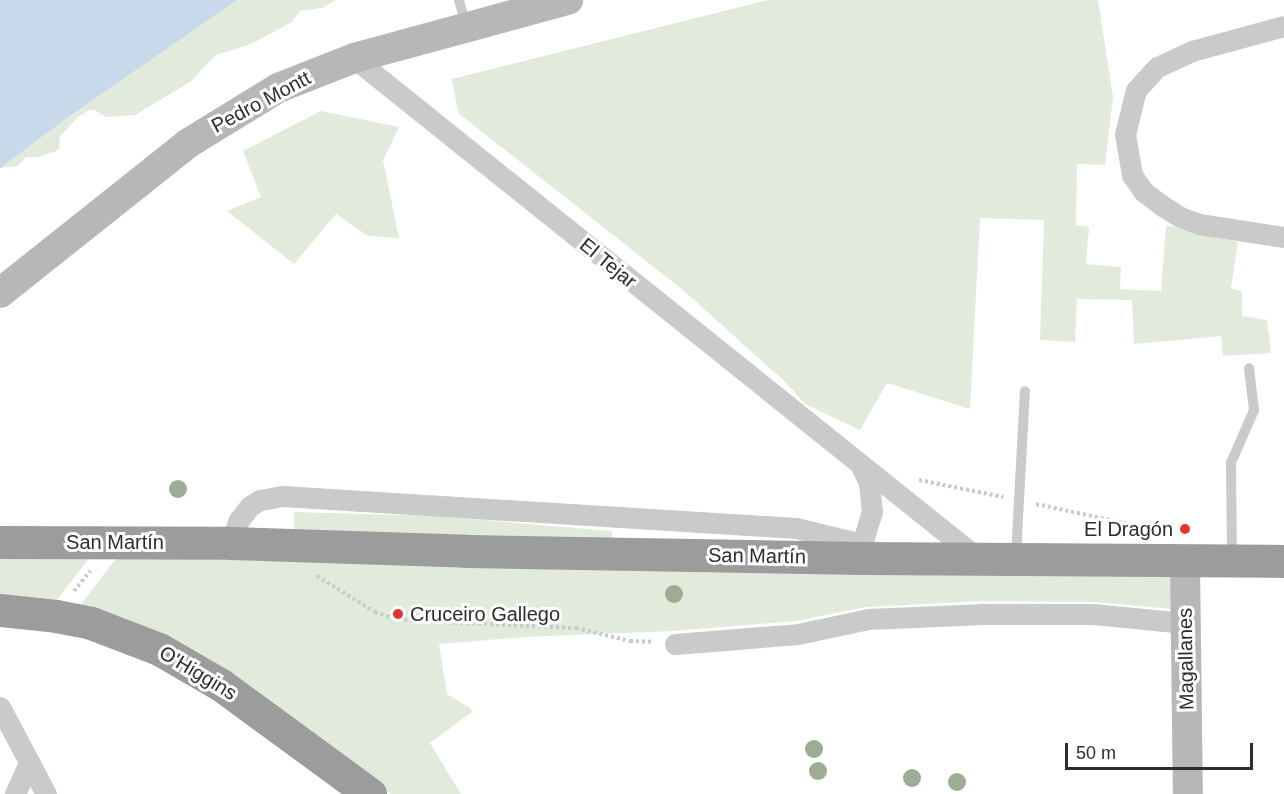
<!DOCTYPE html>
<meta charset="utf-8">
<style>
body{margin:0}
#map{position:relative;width:1284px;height:794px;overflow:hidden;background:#fff;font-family:Helvetica,sans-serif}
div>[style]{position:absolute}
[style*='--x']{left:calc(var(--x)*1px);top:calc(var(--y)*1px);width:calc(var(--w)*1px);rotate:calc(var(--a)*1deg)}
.green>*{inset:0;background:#e2ebdb}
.water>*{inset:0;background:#c7d9eb}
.path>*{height:4px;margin-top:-2px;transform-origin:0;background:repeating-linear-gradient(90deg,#cacaca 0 3px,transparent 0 6px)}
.service>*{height:10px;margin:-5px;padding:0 5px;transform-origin:5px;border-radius:5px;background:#cacaca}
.minor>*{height:21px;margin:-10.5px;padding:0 10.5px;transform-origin:10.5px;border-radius:10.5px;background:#cacaca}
.secondary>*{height:30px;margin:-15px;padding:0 15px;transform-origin:15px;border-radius:15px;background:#b7b7b7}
.trunk>*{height:33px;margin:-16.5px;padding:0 16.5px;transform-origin:16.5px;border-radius:16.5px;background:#9c9c9c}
.trees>*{width:18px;height:18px;margin:-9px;border-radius:50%;background:#9dac93}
.dots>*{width:16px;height:16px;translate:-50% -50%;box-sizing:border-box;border:3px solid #fff;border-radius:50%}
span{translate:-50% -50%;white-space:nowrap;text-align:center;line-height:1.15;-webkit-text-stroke:6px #fff;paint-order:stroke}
.street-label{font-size:20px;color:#2d2d2d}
.poi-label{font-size:20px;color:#2d2d2d}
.right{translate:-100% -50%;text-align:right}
.left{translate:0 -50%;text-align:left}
.scale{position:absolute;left:1065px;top:743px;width:188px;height:27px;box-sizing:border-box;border:3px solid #2d2d2d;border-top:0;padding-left:8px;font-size:18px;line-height:21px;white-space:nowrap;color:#2d2d2d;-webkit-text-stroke:4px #fff;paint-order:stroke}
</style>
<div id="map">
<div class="green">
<div style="clip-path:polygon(0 0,336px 0,322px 8px,300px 11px,292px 22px,251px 44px,216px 55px,190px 82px,135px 115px,106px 117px,95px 110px,89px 110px,78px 117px,60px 136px,59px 148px,56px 151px,38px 157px,26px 157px,18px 166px,0 168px)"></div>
<div style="clip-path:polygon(768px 0,1098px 0,1113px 97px,1105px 165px,1077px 164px,1076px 225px,1089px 227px,1086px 264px,1121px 267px,1120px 289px,1161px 291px,1166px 225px,1238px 242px,1231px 288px,1242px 292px,1242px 316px,1267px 320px,1271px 353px,1223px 356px,1221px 336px,1134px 344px,1132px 300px,1077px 299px,1075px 342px,1040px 340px,1044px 220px,980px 218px,970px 409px,887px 383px,860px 430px,805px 404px,784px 381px,683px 290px,458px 113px,452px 79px)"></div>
<div style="clip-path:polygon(321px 111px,399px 127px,383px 160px,399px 238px,368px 236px,336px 214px,294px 264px,227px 211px,261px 197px,243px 151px)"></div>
<div style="clip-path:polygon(294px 512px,436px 516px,612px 531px,612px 544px,294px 536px)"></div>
<div style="clip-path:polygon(0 551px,94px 552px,52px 606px,0 602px)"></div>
<div style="clip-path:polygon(119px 555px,1173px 573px,1172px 609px,1094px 602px,984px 601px,866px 607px,796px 621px,674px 631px,525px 637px,439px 644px,447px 694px,470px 708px,472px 712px,430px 743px,461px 794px,391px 794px,228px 675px,77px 609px)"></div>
</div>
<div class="water">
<div style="clip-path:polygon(0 0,237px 0,68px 117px,0 168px)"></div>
</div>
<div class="path">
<div style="--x:919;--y:480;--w:86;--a:11.4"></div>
<div style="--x:1036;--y:504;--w:119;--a:12.2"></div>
<div style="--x:317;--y:576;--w:68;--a:31.8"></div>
<div style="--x:375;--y:612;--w:18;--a:19"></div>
<div style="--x:392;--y:618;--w:26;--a:7"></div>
<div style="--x:418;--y:621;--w:158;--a:2.5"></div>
<div style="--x:576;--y:628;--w:56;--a:13.5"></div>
<div style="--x:630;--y:641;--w:23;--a:2"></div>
<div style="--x:74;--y:591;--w:26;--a:-51"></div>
</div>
<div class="service">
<div style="--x:459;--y:0;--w:28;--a:75"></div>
<div style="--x:1016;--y:556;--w:165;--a:-86.9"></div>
<div style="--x:1232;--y:557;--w:94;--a:-90.6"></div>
<div style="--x:1231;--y:463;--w:58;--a:-66.5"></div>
<div style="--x:1254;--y:410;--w:42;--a:-96.8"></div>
</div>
<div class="minor">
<div style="--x:1284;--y:26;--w:95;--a:164.8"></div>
<div style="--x:1192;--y:51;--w:38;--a:155"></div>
<div style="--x:1157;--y:67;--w:31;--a:132"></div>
<div style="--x:1136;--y:90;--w:45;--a:104"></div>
<div style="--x:1125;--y:134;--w:42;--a:80.3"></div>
<div style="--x:1132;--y:175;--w:21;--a:55"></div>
<div style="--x:1144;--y:192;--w:21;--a:37"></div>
<div style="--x:1161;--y:205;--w:22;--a:32"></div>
<div style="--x:1180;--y:217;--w:20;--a:20"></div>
<div style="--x:1199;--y:224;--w:86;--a:8.7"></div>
<div style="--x:354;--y:58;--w:801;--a:38.72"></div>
<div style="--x:230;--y:543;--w:25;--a:-69"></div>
<div style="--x:239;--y:520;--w:18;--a:-52"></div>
<div style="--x:250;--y:506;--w:12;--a:-31"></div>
<div style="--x:260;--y:500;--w:22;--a:-10"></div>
<div style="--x:282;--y:496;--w:515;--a:3.56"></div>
<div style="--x:796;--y:528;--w:68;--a:13.6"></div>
<div style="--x:862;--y:557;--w:13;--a:-90"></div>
<div style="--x:862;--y:544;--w:34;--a:-73"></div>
<div style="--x:872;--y:512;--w:30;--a:-96"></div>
<div style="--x:869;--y:482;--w:16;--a:-117"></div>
<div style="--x:675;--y:644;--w:123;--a:-4.6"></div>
<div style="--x:798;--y:634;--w:72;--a:-12.1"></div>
<div style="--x:868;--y:619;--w:116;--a:-2.5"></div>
<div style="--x:984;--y:614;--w:109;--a:0"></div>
<div style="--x:1093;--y:614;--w:92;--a:5.6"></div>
<div style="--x:0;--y:707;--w:98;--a:62.1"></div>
<div style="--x:15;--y:794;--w:35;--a:-66"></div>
</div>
<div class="secondary">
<div style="--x:0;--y:293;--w:239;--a:-38.5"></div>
<div style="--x:187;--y:144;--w:107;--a:-31.6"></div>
<div style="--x:278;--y:88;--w:82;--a:-21.5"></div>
<div style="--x:354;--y:58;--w:222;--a:-15.2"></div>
<div style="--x:1185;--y:560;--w:234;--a:89.3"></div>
</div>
<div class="trunk">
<div style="--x:0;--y:542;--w:230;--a:0.2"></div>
<div style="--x:230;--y:543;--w:237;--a:1.9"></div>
<div style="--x:467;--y:551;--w:395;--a:1"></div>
<div style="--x:862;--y:558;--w:422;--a:0.4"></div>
<div style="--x:0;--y:610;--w:56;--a:6.1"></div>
<div style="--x:56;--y:616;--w:36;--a:11"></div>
<div style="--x:91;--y:623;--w:73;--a:20.9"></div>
<div style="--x:159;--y:649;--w:72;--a:30.1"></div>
<div style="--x:221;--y:685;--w:185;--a:36.2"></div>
</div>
<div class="trees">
<div style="left:178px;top:489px"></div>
<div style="left:674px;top:594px"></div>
<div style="left:814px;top:749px"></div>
<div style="left:818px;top:771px"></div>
<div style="left:912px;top:778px"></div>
<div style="left:957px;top:782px"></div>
</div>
<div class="dots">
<div style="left:1185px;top:529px;background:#e33530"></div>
<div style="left:398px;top:614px;background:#e33530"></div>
</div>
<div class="street-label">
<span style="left:261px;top:102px;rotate:-28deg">Pedro Montt</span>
<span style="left:608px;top:263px;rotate:39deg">El Tejar</span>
<span style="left:115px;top:542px">San Martín</span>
<span style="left:757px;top:556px;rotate:1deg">San Martín</span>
<span style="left:1186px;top:659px;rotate:-91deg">Magallanes</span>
<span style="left:198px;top:673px;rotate:31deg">O'Higgins</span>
</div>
<div class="poi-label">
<span class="right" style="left:1173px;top:529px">El Dragón</span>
<span class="left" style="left:410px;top:614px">Cruceiro Gallego</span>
</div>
<div class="scale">50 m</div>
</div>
